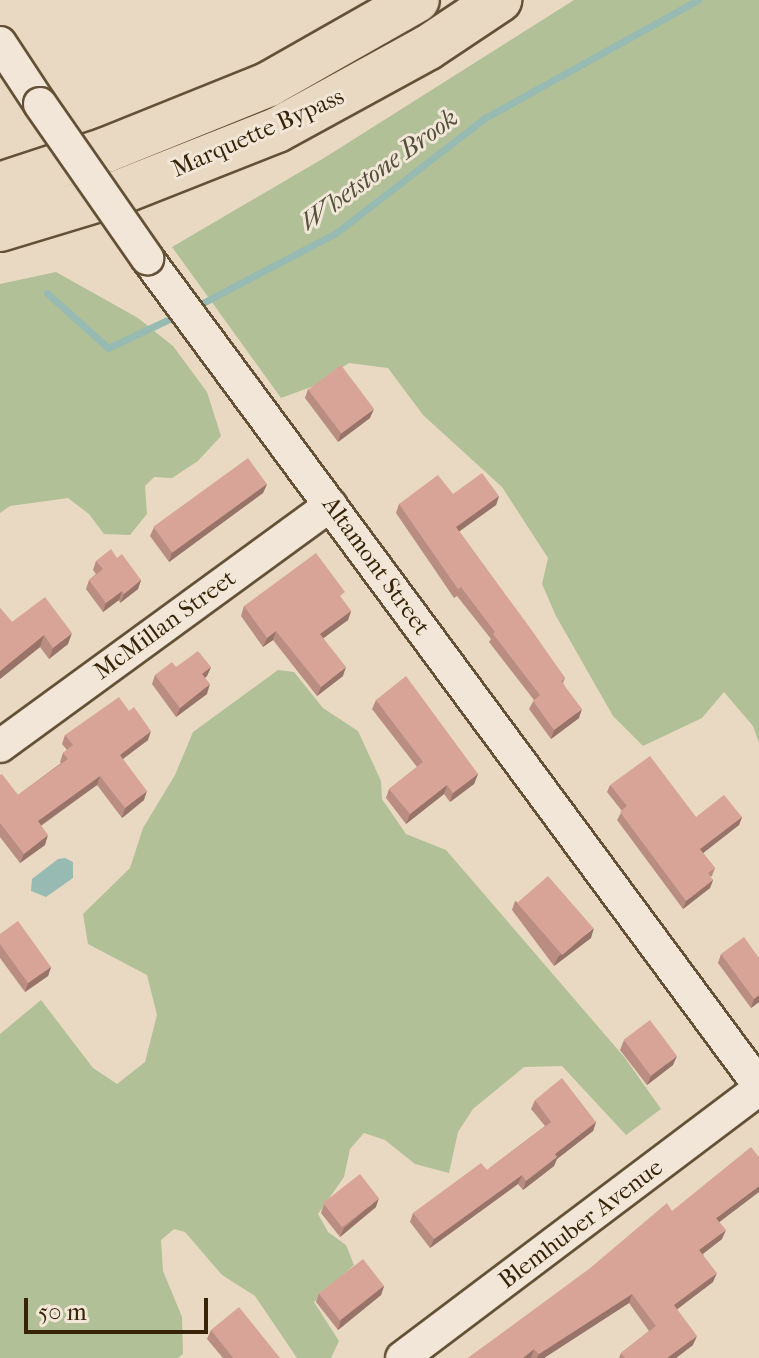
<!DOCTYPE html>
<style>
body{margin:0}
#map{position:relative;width:759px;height:1358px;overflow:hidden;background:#e9d9c2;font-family:"IM FELL French Canon",serif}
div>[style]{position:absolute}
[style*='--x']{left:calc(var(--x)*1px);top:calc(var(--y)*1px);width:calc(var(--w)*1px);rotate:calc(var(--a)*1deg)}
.green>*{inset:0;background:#b1c097}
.water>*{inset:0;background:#97bab2}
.stream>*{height:7px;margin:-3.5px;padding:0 3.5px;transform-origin:3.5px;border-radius:3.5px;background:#97bab2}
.roads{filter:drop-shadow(2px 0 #645136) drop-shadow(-2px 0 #645136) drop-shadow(0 2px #645136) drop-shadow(0 -2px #645136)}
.minor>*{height:32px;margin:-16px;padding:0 16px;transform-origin:16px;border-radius:16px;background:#f1e6d7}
.highway>*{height:44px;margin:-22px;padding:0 22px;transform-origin:22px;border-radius:22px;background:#e9d9c2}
.bridges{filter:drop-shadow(2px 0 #645136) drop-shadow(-2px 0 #645136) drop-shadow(0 2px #645136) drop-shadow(0 -2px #645136)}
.minor-bridge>*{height:32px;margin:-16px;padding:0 16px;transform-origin:16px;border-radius:16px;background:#f1e6d7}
.wall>*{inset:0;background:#ba8d83}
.shaded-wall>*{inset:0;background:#97736a}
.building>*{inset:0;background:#d8a498;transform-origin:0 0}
span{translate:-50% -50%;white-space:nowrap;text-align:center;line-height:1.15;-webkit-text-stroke:6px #f1e6d7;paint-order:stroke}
.street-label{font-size:24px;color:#372407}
.water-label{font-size:26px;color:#54513a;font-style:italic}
.scale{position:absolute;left:24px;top:1298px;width:184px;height:36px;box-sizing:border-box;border:4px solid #372407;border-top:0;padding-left:10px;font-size:24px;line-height:28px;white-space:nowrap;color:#372407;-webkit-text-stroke:6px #f1e6d7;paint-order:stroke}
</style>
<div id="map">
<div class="green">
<div style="clip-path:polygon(574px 0,759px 0,759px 743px,753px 726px,724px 692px,702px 718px,643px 746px,613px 716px,556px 616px,542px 584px,548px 558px,502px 487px,423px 415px,388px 368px,349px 363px,314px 386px,281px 398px,172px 247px,324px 158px)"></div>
<div style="clip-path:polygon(56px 272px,138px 318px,173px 346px,207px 392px,221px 436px,198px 461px,172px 478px,154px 477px,145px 486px,147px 514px,130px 535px,104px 534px,89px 514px,68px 498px,10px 506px,0 513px,0 284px)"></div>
<div style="clip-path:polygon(278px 670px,294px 672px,323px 708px,358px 731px,381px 781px,382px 799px,406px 834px,446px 850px,625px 1058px,661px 1109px,626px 1135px,562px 1066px,524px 1067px,473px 1109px,458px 1132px,449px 1173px,415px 1164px,385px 1140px,364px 1133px,350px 1149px,344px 1177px,318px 1214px,328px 1232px,346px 1245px,354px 1265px,314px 1302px,339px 1341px,331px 1358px,297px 1358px,255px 1296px,222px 1275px,185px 1232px,174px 1229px,161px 1240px,163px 1271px,182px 1317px,183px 1354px,178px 1358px,0 1358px,0 1034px,41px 1000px,93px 1068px,117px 1084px,145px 1062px,157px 1015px,147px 975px,88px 944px,83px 914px,130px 868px,143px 828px,175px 775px,193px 732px)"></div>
</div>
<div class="water">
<div style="clip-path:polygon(65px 858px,73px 862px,73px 878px,46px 897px,31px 891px,32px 879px,58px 859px)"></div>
</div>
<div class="stream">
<div style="--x:47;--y:293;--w:82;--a:42"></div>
<div style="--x:108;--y:348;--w:80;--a:-25.3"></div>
<div style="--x:195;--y:307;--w:159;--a:-27.7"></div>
<div style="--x:336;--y:233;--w:188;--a:-37.7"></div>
<div style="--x:485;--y:118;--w:244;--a:-29"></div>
</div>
<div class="roads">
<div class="minor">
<div style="--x:0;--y:43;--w:73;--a:56.7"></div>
<div style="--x:147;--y:258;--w:1029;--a:53.5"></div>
<div style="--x:0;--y:746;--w:409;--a:-36.1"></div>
<div style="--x:402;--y:1358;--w:447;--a:-37"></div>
</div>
<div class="highway">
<div style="--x:0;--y:185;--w:112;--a:-18.3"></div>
<div style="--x:106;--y:150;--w:176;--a:-22"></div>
<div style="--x:269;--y:84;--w:170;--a:-29.6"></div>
<div style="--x:0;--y:229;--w:120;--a:-16.9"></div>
<div style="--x:115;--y:194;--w:174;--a:-21.6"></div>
<div style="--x:277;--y:130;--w:171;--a:-28.7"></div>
<div style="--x:427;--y:48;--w:87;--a:-33.7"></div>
</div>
</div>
<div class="bridges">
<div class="minor-bridge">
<div style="--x:40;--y:104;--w:188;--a:55.2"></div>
</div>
</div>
<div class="wall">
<div style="clip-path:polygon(308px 389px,370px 418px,338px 442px,305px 398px)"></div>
<div style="clip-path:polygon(267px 484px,263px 493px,169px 562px,150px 536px,154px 527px)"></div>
<div style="clip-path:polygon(453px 494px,499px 496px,496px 505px,459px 531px,565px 678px,563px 683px,579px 718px,551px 739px,529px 709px,534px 700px,489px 642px,491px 639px,457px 596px,454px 598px,396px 513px,399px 504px)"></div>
<div style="clip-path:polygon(117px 558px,141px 580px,138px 589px,120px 603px,119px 600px,103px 612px,86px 589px,89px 580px,96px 574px,93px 570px,96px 561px)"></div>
<div style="clip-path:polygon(342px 599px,351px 611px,348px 620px,323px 638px,343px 676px,317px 696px,273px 640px,263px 647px,241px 616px,244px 606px)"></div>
<div style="clip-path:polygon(0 608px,12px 622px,68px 644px,49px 659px,40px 647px,0 679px)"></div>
<div style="clip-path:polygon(176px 667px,211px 667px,207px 676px,205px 678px,207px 694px,176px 717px,152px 684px,155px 675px)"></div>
<div style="clip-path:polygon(376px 700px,478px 774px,474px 784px,450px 802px,444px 794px,406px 824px,386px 798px,389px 789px,417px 767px,372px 709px)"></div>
<div style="clip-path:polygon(65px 735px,148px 740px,123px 759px,144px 800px,122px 818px,97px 785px,41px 826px,45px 845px,20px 863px,0 837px,0 775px,18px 795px,61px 763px,60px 762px,63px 753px,67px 750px,62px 744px)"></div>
<div style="clip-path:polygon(610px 785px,696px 817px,742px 817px,739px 825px,703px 853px,715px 868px,712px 876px,710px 877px,713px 880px,710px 888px,683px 909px,617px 820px,622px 811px,607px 792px)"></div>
<div style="clip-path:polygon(515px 901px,591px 938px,554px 966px,512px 910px)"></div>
<div style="clip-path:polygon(0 934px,51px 967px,48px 976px,25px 992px,0 958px)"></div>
<div style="clip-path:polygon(721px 954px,759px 958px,759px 1002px,751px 1008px,718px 963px)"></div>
<div style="clip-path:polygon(624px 1040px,673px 1065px,647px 1085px,620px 1050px)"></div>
<div style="clip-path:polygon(535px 1100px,596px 1122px,593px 1131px,557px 1159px,554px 1166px,523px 1190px,518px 1184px,430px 1248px,410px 1222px,413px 1213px,487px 1170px,545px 1126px,531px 1109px)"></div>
<div style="clip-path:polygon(324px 1204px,376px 1207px,340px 1237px,321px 1213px)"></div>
<div style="clip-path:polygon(672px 1211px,719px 1222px,722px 1239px,703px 1254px,713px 1282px,677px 1309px,693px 1345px,676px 1358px,619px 1358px,621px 1353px,649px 1331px,629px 1303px,544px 1358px,468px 1358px)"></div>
<div style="clip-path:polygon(384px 1286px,381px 1295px,338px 1330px,316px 1302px,319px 1293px)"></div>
<div style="clip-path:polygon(211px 1330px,280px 1358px,223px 1358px,207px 1339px)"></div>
</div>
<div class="shaded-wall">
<div style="clip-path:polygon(374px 409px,370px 418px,338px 442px,341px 433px)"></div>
<div style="clip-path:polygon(267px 484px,263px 493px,169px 562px,172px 552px)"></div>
<div style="clip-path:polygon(499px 496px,496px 505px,453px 536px,456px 527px)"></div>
<div style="clip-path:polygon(141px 580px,138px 589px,120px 603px,124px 594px)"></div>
<div style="clip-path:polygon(122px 591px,119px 600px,103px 612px,106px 603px)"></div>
<div style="clip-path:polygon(351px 611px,348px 620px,317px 643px,320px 634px)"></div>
<div style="clip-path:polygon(276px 631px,273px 640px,263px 647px,267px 638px)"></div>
<div style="clip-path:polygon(72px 633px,68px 644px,49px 659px,53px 648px)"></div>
<div style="clip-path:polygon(44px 635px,40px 647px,0 679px,0 671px)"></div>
<div style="clip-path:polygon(211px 667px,207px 676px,198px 683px,202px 674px)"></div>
<div style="clip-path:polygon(346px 667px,343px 676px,317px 696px,321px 687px)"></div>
<div style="clip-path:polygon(210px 684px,207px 694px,176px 717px,180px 708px)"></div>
<div style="clip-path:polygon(582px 709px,579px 718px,551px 739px,554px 730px)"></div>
<div style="clip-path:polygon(151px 731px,148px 740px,116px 764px,120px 755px)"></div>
<div style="clip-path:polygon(478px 774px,474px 784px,450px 802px,453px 793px)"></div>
<div style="clip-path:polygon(100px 776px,97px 785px,34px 830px,38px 821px)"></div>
<div style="clip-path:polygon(447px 785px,444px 794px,406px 824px,410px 814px)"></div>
<div style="clip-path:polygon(147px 791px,144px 800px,122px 818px,125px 808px)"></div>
<div style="clip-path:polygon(742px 817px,739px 825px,698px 857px,700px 849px)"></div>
<div style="clip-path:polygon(48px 835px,45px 845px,20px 863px,24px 854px)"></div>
<div style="clip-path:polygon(713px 880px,710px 888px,683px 909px,686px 901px)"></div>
<div style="clip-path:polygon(594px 928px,591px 938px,554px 966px,558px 957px)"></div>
<div style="clip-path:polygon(51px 967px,48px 976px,25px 992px,28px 983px)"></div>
<div style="clip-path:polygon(759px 995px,759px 1002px,751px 1008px,754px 999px)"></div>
<div style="clip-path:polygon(677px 1056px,673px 1065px,647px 1085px,651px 1076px)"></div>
<div style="clip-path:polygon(596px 1122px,593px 1131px,557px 1159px,554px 1166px,523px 1190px,526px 1181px,555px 1154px)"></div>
<div style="clip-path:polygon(522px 1175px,518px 1184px,430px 1248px,434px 1239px)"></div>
<div style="clip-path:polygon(759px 1186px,759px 1192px,713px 1227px,716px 1218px)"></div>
<div style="clip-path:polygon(379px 1198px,376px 1207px,340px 1237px,344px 1228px)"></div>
<div style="clip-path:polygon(726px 1230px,722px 1239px,696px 1259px,699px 1250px)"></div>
<div style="clip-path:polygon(717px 1273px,713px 1282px,671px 1314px,674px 1305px)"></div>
<div style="clip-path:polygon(384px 1286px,381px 1295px,338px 1330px,341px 1320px)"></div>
<div style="clip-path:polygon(632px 1294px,629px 1303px,544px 1358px,537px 1358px,539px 1354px)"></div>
<div style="clip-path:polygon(697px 1336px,693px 1345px,676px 1358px,667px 1358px)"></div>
<div style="clip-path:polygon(534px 1349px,531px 1358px,523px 1358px)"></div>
</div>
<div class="building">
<div style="left:341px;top:365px;width:55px;height:41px;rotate:53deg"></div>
<div style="left:248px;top:458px;width:32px;height:117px;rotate:54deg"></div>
<div style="clip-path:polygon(482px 473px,499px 496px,456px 527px,533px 632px,565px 678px,561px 681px,582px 709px,554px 730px,533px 701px,540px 695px,493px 634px,495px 632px,461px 587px,458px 589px,399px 504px,438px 475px,453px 494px)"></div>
<div style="clip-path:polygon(111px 549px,117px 558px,122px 554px,141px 580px,124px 594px,122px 591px,106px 603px,89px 580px,103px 569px,96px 561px)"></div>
<div style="clip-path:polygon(316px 553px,345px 592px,340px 596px,351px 611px,320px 634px,346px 667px,321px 687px,276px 631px,267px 638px,244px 606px)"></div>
<div style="clip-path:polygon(45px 597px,72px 633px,53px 648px,44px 635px,0 671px,0 608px,12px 622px)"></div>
<div style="clip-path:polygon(198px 651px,211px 667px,202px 674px,210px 684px,180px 708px,155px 675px,172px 662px,176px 667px)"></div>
<div style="clip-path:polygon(406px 676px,478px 774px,453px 793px,447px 785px,410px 814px,389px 789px,423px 762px,376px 700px)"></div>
<div style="clip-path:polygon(119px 697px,129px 711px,134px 707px,151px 731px,120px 755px,147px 791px,125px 808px,100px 776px,38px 821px,48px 835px,24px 854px,0 823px,0 775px,2px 774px,18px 795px,68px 759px,63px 753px,73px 745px,65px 735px)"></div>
<div style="clip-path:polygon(650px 756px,696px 817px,724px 795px,742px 817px,700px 849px,715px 868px,708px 873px,713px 880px,686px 901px,620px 812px,627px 806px,610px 785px)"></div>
<div style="left:548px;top:876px;width:69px;height:41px;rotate:49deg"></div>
<div style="clip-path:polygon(18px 921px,51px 967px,28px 983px,0 944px,0 934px)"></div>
<div style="clip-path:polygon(744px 937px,759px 958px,759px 995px,754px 999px,721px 954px)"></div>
<div style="left:650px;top:1020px;width:45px;height:33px;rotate:53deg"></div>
<div style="clip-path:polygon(562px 1078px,596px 1122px,555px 1154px,557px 1157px,526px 1181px,522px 1175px,434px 1239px,413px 1213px,481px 1163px,487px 1170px,551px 1122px,535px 1100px)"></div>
<div style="clip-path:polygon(751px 1147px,759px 1157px,759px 1186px,716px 1218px,726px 1230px,699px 1250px,717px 1273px,674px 1305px,697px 1336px,667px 1358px,625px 1358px,621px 1353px,656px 1326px,632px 1294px,539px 1354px,534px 1349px,523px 1358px,468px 1358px,589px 1269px,667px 1203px,672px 1211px)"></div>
<div style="left:360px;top:1174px;width:31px;height:47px;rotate:52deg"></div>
<div style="left:363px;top:1259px;width:34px;height:56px;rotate:52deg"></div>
<div style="clip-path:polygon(239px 1307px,280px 1358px,233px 1358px,211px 1330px)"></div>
</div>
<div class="street-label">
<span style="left:258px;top:133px;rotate:-24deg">Marquette Bypass</span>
<span style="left:376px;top:566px;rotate:54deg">Altamont Street</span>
<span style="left:165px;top:625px;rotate:-36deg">McMillan Street</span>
<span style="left:581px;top:1224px;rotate:-37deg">Blemhuber Avenue</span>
</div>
<div class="water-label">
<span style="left:379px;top:170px;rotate:-36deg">Whetstone Brook</span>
</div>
<div class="scale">50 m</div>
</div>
